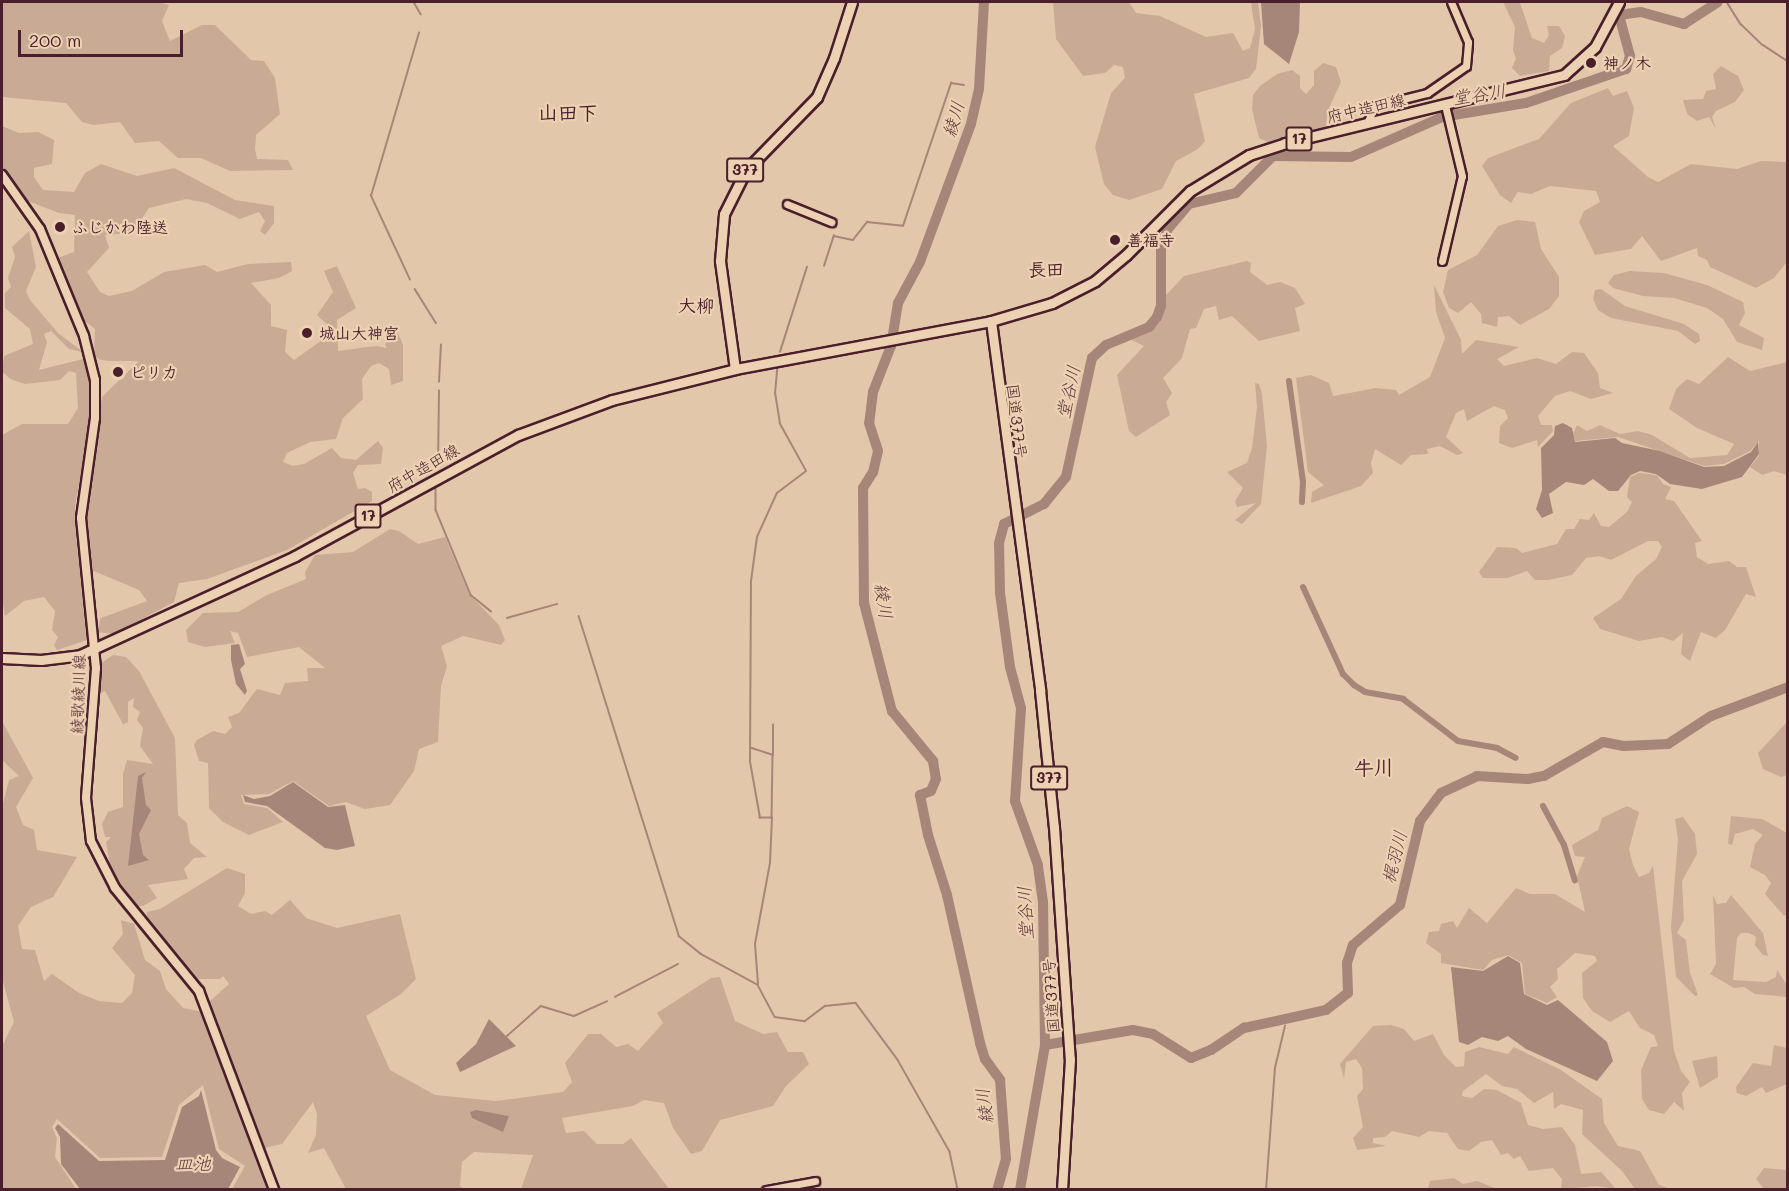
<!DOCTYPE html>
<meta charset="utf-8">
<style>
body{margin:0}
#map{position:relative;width:1789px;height:1191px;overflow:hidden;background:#e2c7ab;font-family:Mali,"Klee One",sans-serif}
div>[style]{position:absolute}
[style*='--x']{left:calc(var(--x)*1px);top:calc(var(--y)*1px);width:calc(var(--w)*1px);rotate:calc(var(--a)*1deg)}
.green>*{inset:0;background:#c9ab95}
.water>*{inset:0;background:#a7867a}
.stream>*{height:1.5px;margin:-0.75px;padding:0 0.75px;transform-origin:0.75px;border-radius:0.75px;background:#a7867a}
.canal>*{height:6px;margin:-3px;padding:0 3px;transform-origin:3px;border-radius:3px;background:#a7867a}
.river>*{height:10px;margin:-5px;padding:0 5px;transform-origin:5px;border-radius:5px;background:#a7867a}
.roads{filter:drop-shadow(2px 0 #4a1f2b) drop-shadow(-2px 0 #4a1f2b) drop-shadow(0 2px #4a1f2b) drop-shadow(0 -2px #4a1f2b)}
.tertiary>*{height:7px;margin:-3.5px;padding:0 3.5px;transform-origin:3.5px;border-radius:3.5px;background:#ecd2b3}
.secondary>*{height:8px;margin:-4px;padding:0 4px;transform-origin:4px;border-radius:4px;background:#ecd2b3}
.primary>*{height:9px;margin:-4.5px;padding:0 4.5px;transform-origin:4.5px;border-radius:4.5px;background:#ecd2b3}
.trunk>*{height:9px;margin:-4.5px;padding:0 4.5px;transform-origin:4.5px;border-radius:4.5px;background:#ecd2b3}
.dots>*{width:16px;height:16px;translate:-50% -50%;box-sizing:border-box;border:3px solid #ecd2b3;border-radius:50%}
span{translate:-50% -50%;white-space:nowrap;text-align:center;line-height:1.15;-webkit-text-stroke:4.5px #ecd2b3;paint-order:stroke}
.shield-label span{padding:2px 4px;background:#ecd2b3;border:2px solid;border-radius:4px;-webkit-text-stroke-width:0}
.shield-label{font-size:15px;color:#4a1f2b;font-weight:700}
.poi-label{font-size:16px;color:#4a1f2b;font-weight:700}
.left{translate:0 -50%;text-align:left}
.street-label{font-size:16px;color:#4a1f2b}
.water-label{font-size:18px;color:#61393f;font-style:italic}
.neighbourhood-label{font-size:18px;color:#4a1f2b;font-weight:700}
.quarter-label{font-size:20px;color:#4a1f2b;font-weight:700}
.frame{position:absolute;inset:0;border:3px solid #4a1f2b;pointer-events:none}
.scale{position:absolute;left:18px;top:30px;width:165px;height:27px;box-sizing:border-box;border:3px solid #4a1f2b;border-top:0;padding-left:8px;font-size:18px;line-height:21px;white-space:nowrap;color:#4a1f2b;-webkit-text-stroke:4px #ecd2b3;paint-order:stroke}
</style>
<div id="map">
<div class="green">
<div style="clip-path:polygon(2px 2px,158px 2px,169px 5px,162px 21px,170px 41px,202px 25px,215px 25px,251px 60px,264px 61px,275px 78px,280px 114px,256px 135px,255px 149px,257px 159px,288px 160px,293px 170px,230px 171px,201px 158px,178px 158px,159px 141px,135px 143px,120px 122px,94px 125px,82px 122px,66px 103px,2px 97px)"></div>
<div style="clip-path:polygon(1053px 2px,1129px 2px,1136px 13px,1160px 16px,1206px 37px,1233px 33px,1243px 51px,1250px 48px,1255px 29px,1251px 3px,1258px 2px,1261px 26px,1256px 69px,1249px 78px,1194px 94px,1205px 141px,1198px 149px,1176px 161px,1162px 189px,1129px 200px,1113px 195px,1104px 184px,1095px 147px,1111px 93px,1125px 78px,1123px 67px,1114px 65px,1105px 73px,1083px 76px,1056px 39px)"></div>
<div style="clip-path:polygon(1503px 2px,1520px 3px,1532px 38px,1544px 43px,1549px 35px,1547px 26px,1559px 26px,1565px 36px,1562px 48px,1550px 56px,1549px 71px,1520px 76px,1512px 68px,1516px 59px,1513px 50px,1515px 27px)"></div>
<div style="clip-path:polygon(1323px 63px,1336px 67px,1341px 82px,1328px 110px,1325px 131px,1272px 144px,1259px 138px,1252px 109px,1253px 95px,1260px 86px,1277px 74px,1292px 70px,1300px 76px,1300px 88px,1306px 94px,1314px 85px,1314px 71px)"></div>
<div style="clip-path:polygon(1721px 66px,1738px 76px,1744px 90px,1735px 102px,1716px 111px,1712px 117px,1716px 129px,1709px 117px,1697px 121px,1687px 114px,1683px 100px,1703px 99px,1706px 91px,1716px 89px,1713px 74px)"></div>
<div style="clip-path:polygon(1608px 88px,1613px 96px,1627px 91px,1634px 108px,1629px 136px,1613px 146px,1648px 177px,1658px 182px,1691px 164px,1737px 169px,1761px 161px,1787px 162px,1787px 262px,1774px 278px,1756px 288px,1710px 267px,1707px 260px,1698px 256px,1697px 248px,1661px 261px,1642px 236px,1631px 249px,1595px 255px,1579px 222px,1584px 211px,1600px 202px,1596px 191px,1550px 186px,1531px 194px,1518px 192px,1511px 203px,1500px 195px,1482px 166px,1488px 158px,1539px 139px,1571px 103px)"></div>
<div style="clip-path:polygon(2px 126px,19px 133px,38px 132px,54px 140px,52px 164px,34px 168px,34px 177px,43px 190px,74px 192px,85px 173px,101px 164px,137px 176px,174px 168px,235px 200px,274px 206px,274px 223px,265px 235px,260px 231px,265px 221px,259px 212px,240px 219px,207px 203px,186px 199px,149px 208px,132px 233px,105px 235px,109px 248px,87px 272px,100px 292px,109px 296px,132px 291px,164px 272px,205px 265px,217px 272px,248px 264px,291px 262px,292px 271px,279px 278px,251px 283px,271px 305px,271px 326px,287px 330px,285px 352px,294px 360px,332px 333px,331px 328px,317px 315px,333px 292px,324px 271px,337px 266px,356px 308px,337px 320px,338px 351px,376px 346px,387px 348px,385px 345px,390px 334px,398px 333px,403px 345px,403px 381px,391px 385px,389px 369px,379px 363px,371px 366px,362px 379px,363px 399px,343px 418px,336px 439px,310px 442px,287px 453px,283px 462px,293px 466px,304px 464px,332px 448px,341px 458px,356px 460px,378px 441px,383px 448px,381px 464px,358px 465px,353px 473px,358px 489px,365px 488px,372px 492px,372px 501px,287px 550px,207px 579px,179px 583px,174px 602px,114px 634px,97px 632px,101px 618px,147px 601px,139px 590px,89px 569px,84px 518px,102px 397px,139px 361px,108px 361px,98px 359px,94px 354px,95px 329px,81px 318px,58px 258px,74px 252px,75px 215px,59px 213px,28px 201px,2px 170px)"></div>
<div style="clip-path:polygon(1517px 220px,1535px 222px,1541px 249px,1559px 277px,1559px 296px,1549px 309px,1520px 325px,1509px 316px,1498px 317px,1497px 327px,1482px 323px,1481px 314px,1471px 302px,1458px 313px,1449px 308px,1443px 292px,1448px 270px,1477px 255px,1498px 226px)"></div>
<div style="clip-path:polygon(29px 231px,36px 267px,26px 291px,30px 300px,58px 333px,83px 352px,69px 349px,51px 331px,44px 334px,47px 342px,39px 370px,83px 359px,88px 365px,93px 408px,75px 506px,88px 628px,87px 640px,57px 650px,54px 645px,58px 637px,52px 630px,55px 611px,44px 597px,24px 601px,5px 616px,2px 597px,2px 435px,22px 424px,68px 424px,78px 408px,76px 373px,69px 371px,60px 380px,25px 384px,10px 379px,2px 371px,4px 356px,33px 344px,30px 329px,5px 308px,5px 293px,11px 287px,8px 278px,15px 257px,12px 247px)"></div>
<div style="clip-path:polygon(1247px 261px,1251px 263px,1250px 272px,1267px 285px,1280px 282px,1295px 288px,1305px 304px,1295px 308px,1300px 331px,1259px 341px,1232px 316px,1219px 320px,1216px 306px,1204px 309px,1196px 328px,1190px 329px,1182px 358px,1163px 378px,1172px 393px,1166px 402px,1170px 415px,1136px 437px,1129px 431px,1117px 375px,1144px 346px,1128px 338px,1157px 321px,1165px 296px,1184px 276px)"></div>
<div style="clip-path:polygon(1630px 271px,1664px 273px,1707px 285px,1743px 302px,1745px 313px,1739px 325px,1764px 338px,1762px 350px,1737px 342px,1723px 319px,1707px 308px,1674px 298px,1643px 296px,1613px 288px,1608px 283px,1614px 275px)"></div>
<div style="clip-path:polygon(1434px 285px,1461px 340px,1462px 354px,1476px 340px,1519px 347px,1497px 359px,1504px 366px,1537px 358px,1556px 364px,1572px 352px,1584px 353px,1598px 373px,1600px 388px,1613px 393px,1591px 399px,1570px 391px,1555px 396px,1538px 416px,1541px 425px,1552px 425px,1553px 431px,1538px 447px,1537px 440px,1512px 448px,1499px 443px,1500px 426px,1508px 418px,1505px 410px,1494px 406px,1467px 421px,1464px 409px,1456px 413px,1446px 437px,1463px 453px,1457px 455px,1440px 446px,1427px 449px,1428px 454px,1411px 455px,1401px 465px,1375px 449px,1371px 463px,1373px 473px,1361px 486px,1311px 503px,1312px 492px,1324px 485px,1308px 472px,1296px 378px,1311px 375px,1329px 383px,1333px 396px,1376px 388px,1396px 390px,1399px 395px,1430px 377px,1445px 338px,1436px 312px)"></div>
<div style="clip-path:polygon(1601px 289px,1625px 306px,1684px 324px,1699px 334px,1700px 341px,1695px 344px,1678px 331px,1611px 318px,1598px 310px,1593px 299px,1595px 290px)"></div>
<div style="clip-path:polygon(1728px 357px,1750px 371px,1787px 362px,1787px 475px,1774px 471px,1762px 475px,1750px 467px,1759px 456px,1759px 441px,1750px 451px,1724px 464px,1704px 466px,1618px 437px,1575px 441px,1573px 434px,1577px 425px,1587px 431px,1600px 425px,1620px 434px,1638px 431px,1652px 435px,1690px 458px,1727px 455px,1734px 444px,1697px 428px,1669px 409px,1676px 389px,1687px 379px,1699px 384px)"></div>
<div style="clip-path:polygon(1255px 383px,1259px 384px,1262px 394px,1267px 446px,1261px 504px,1242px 524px,1235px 520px,1256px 503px,1237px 507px,1235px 501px,1243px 488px,1227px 472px,1247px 463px,1252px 448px,1257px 407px)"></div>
<div style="clip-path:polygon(1639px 473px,1657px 475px,1663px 484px,1671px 487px,1665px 499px,1674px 501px,1702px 541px,1695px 543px,1697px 557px,1708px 564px,1729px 561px,1737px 567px,1746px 567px,1756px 597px,1746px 594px,1725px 630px,1716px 638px,1701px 632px,1690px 661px,1681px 654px,1683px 633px,1673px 641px,1662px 637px,1639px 641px,1600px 629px,1593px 618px,1621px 599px,1636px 576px,1656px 559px,1662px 547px,1658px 541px,1648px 541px,1611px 560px,1599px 556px,1586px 558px,1572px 575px,1548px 580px,1535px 580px,1527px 571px,1508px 578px,1483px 578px,1479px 572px,1497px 547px,1516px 548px,1522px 553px,1557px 544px,1566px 529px,1574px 529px,1580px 519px,1589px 520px,1594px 513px,1601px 526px,1609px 527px,1627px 512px,1632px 502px,1627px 497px,1630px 477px)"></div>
<div style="clip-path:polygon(390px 529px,399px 531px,418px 544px,445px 537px,469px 594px,499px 625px,505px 640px,501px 645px,463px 636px,441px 646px,447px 666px,441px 686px,438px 742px,419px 749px,414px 771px,390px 805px,365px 809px,346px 802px,329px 806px,293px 781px,269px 794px,241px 795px,244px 804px,267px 808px,283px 822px,249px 835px,223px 822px,209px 808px,208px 763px,199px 761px,194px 745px,197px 740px,213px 731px,225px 734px,232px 727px,228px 717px,239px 713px,257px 689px,280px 695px,285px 683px,308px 681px,307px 668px,325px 668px,299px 647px,247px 657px,238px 633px,230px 631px,235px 643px,205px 647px,188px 642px,186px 630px,203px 613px,238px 612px,267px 595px,306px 579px,305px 572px,315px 555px,353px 552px)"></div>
<div style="clip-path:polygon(113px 655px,126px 657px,139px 671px,175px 738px,178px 815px,187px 823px,190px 843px,207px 857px,194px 858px,184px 869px,188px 879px,148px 885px,157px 898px,143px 906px,138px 906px,111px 871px,106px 842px,111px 837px,105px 837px,102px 824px,108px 812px,123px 807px,123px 774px,127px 760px,153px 764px,140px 746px,143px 728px,137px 720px,140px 712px,133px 707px,134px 698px,128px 702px,128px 722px,123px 724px,105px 691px,98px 694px,100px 664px)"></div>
<div style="clip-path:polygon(2px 721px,33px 778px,16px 807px,23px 825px,34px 830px,37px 850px,77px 857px,53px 897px,31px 907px,18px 926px,22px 949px,35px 950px,44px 981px,52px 974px,79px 993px,99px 1001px,122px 1003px,132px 993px,135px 975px,112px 948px,123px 934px,121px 920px,134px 924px,145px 960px,160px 971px,166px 989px,183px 1008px,203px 1012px,268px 1189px,232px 1189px,245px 1166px,219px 1149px,203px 1085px,179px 1105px,162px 1157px,100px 1158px,57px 1119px,52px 1127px,57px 1138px,55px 1157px,76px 1189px,2px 1189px,2px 1046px,14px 1022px,2px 978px,2px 807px,9px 780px,19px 776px,2px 760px)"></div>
<div style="clip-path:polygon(1787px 722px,1787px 775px,1781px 777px,1763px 769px,1758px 753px)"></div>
<div style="clip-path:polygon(1627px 806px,1639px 812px,1629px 849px,1633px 865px,1639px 877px,1649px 873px,1653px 866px,1674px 1051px,1681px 1071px,1690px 1082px,1682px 1093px,1684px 1111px,1674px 1102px,1664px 1114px,1649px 1110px,1642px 1099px,1641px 1070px,1651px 1047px,1658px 1046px,1654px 1035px,1640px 1028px,1629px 1011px,1610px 1022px,1592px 1011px,1583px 998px,1582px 973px,1597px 961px,1595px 956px,1575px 953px,1557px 969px,1558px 979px,1550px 987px,1557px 997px,1547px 1003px,1525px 994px,1522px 963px,1508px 955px,1492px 960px,1483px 970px,1441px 963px,1441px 954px,1426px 943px,1429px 932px,1439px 931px,1441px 924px,1453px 921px,1457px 928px,1469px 908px,1487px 923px,1516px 888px,1530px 894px,1555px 894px,1585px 912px,1577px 876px,1585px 857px,1575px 856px,1572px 845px,1598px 830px,1602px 818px)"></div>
<div style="clip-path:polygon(1731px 816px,1762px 819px,1787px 833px,1788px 913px,1784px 916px,1765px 894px,1771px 883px,1765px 875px,1750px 867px,1755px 844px,1763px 835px,1753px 829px,1735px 834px,1732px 845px,1728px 844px)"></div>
<div style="clip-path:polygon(1683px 817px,1695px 834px,1697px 854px,1682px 881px,1684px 920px,1677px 933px,1686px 940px,1690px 973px,1698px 995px,1695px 996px,1676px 977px,1671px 927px,1678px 840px,1675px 819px)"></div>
<div style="clip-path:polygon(227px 868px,245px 874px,245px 893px,238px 906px,251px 914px,265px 911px,272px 915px,290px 900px,306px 918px,337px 928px,400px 914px,416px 979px,401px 994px,366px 1016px,390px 1070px,435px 1095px,496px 1101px,563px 1092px,572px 1082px,565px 1063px,588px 1034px,601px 1034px,616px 1047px,628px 1044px,638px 1051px,663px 1023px,657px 1013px,711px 978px,720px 977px,735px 1021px,763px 1034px,777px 1032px,788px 1052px,803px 1052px,809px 1064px,786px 1086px,773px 1106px,720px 1120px,702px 1151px,691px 1154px,673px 1128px,664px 1103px,644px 1100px,633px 1106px,562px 1118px,566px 1133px,584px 1131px,597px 1144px,623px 1144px,631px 1138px,669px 1189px,521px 1189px,533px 1155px,474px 1152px,462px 1162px,460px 1186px,464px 1189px,346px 1189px,324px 1148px,308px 1153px,316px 1135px,317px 1114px,313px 1102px,282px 1144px,264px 1148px,210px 1001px,229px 984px,223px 976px,220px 979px,198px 979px,147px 916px,147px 912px,160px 909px)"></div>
<div style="clip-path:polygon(1713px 895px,1717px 904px,1726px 903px,1731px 895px,1763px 933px,1768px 956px,1763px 955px,1755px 945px,1756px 937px,1749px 933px,1741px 933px,1737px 938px,1733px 980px,1766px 982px,1776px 977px,1777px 970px,1787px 985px,1787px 997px,1755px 994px,1744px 987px,1734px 988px,1710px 974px,1716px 964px)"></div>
<div style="clip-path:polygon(1391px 1025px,1404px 1029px,1414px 1041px,1433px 1034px,1444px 1055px,1456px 1067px,1464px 1066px,1465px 1052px,1479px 1047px,1508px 1054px,1514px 1047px,1561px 1070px,1602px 1099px,1604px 1123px,1618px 1146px,1640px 1151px,1659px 1185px,1671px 1189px,1635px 1189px,1622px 1171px,1582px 1134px,1583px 1110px,1561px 1104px,1554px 1109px,1553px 1092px,1534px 1103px,1517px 1089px,1502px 1086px,1486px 1074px,1463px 1091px,1462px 1096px,1472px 1098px,1484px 1089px,1497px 1090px,1521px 1103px,1528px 1125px,1543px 1129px,1562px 1127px,1575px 1145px,1581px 1174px,1601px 1172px,1616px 1189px,1597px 1186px,1561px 1189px,1562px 1179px,1553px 1168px,1529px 1171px,1520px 1156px,1514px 1159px,1508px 1153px,1501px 1155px,1492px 1140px,1481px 1142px,1469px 1151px,1458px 1149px,1447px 1133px,1429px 1131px,1419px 1137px,1392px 1131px,1385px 1137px,1373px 1138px,1373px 1143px,1386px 1146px,1357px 1150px,1353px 1138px,1363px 1127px,1357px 1096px,1363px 1089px,1362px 1068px,1356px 1059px,1346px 1062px,1344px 1079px,1340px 1064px,1373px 1026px)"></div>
<div style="clip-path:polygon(1774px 1045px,1787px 1048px,1787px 1084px,1766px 1093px,1762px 1087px,1746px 1096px,1737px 1093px,1736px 1087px,1753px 1063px,1771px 1066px)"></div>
<div style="clip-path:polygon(1717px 1056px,1718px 1077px,1700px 1088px,1692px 1061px)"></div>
<div style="clip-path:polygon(1764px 1168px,1787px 1170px,1787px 1189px,1764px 1189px,1756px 1179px)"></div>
<div style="clip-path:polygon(1454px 1178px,1463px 1184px,1477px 1181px,1497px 1189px,1428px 1189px,1430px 1181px)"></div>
</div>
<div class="water">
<div style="clip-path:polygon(1261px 2px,1300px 2px,1299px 32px,1289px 64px,1264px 44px)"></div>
<div style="clip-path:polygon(1563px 423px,1572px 428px,1575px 442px,1615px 438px,1622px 443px,1660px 451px,1704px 467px,1724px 466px,1751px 452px,1758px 442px,1759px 454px,1742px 477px,1702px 489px,1670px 484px,1656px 474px,1640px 471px,1631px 475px,1618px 491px,1609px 491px,1593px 479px,1584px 485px,1566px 482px,1549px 494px,1553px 513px,1542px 518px,1536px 509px,1542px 490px,1541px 448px,1554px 435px,1555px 426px)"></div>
<div style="clip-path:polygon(239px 644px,245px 664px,240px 669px,247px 691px,245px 695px,236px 684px,231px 660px,231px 645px)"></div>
<div style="clip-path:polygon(146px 772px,142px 778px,146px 805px,151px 810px,139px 834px,143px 855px,149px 860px,128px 866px,138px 776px)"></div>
<div style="clip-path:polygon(293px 782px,328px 807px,345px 805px,355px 846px,337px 850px,325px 848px,267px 806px,245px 802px,243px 795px,254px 799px,270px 796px)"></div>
<div style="clip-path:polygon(1508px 956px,1520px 963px,1524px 994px,1547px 1005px,1558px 1000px,1607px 1042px,1613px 1061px,1597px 1081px,1526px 1049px,1508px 1036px,1498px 1041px,1482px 1037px,1468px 1045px,1459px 1042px,1451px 967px,1483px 971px)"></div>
<div style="clip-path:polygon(489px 1019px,516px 1046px,460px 1072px,456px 1063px,476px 1044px)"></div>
<div style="clip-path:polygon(201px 1090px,216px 1150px,222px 1158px,240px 1167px,228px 1189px,80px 1189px,61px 1164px,60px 1137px,55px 1128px,58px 1124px,99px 1161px,165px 1160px,182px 1107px,199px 1096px)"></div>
<div style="clip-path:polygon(476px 1110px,509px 1116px,503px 1132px,472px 1118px,470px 1112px)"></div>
</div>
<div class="stream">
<div style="--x:414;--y:2;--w:14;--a:60"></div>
<div style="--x:1727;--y:2;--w:26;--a:58"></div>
<div style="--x:1741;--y:24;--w:30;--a:44"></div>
<div style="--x:1763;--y:45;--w:30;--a:33"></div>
<div style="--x:824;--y:266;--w:32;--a:-72"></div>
<div style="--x:834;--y:236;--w:19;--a:12"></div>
<div style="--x:853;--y:240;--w:23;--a:-52"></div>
<div style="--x:867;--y:222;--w:36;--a:6"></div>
<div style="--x:903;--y:226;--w:151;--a:-71.4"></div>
<div style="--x:951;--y:83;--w:13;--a:9"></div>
<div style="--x:410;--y:280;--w:93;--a:-114.9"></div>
<div style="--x:371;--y:196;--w:170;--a:-73.6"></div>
<div style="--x:415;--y:289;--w:40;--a:58"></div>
<div style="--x:780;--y:352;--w:89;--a:-72.4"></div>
<div style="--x:439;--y:382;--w:37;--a:-87"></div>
<div style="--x:438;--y:463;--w:72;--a:-89.2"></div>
<div style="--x:436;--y:489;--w:21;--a:90"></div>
<div style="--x:436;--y:510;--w:92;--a:67.6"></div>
<div style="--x:471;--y:595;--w:26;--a:39"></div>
<div style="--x:579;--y:616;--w:335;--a:72.6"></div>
<div style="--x:679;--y:936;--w:28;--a:39"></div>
<div style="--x:701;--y:954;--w:65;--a:28.5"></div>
<div style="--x:758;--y:985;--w:36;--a:62"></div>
<div style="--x:775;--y:1017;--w:30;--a:8"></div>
<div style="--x:805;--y:1021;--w:25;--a:-37"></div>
<div style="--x:825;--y:1006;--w:31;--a:-6"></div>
<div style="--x:856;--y:1003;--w:71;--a:53.6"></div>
<div style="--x:898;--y:1060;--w:106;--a:60.5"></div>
<div style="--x:950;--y:1152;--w:39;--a:78"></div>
<div style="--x:507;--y:618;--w:52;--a:-15.6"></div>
<div style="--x:752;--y:748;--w:22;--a:18"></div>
<div style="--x:773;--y:755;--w:63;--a:90.9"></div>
<div style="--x:773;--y:754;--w:29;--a:-90"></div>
<div style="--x:758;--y:984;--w:40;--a:-94.3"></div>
<div style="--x:755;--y:944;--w:82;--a:-79.5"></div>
<div style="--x:770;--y:863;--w:45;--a:-87.5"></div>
<div style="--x:772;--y:818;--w:12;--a:180"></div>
<div style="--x:760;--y:818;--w:57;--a:-100.1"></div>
<div style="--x:750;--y:762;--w:181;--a:-89.7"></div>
<div style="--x:751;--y:581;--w:44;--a:-82.2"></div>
<div style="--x:757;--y:537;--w:48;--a:-65.6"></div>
<div style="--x:777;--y:493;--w:36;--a:-37"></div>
<div style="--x:806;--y:471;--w:54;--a:-119"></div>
<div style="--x:780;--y:424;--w:30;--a:-99"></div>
<div style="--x:775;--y:394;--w:25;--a:-85"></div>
<div style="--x:615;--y:997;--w:71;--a:-27.6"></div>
<div style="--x:507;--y:1036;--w:45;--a:-41.4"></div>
<div style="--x:541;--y:1006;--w:34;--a:17"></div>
<div style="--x:574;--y:1016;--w:36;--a:-24"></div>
<div style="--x:1266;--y:1190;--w:122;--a:-85.8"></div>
<div style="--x:1275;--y:1068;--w:43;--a:-76.6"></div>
</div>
<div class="canal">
<div style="--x:1289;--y:381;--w:102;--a:82.1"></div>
<div style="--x:1303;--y:482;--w:20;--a:93"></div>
<div style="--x:1303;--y:587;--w:96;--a:65.3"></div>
<div style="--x:1343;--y:674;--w:16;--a:45"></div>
<div style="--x:1354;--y:685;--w:13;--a:32"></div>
<div style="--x:1365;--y:692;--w:39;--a:10"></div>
<div style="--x:1403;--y:699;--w:69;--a:37.4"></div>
<div style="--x:1458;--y:741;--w:40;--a:10"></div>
<div style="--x:1497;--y:748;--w:21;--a:28"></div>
<div style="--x:1543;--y:806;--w:44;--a:61.7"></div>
<div style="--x:1564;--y:845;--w:37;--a:73"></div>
</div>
<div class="river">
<div style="--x:984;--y:2;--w:87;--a:93.3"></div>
<div style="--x:979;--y:89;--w:36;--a:103"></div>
<div style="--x:971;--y:124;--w:147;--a:110.3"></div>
<div style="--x:920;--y:262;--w:47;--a:118.2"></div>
<div style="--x:898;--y:303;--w:44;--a:99.2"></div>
<div style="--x:891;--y:346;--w:49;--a:111.4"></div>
<div style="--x:873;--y:392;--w:31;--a:97"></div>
<div style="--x:869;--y:423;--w:29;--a:72"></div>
<div style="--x:878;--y:451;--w:22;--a:103"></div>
<div style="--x:873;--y:472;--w:19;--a:122"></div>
<div style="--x:863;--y:488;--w:115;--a:89.5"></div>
<div style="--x:864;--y:603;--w:112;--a:75.5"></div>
<div style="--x:892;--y:711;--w:65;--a:50.6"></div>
<div style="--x:933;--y:761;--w:18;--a:81"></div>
<div style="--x:936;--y:779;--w:13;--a:113"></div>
<div style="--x:931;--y:791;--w:12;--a:160"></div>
<div style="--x:920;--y:795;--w:41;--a:78.7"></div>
<div style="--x:928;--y:835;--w:63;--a:72.4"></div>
<div style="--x:947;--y:895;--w:152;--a:77.4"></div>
<div style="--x:980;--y:1043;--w:17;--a:73"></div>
<div style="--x:985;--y:1059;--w:26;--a:54"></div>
<div style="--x:1000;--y:1080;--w:79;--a:85.7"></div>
<div style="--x:1006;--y:1159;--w:32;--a:106"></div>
<div style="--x:1045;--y:1045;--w:89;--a:-9.7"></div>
<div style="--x:1133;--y:1030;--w:20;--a:11"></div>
<div style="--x:1153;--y:1034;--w:45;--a:32.3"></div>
<div style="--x:1191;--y:1058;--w:22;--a:-22"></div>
<div style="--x:1211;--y:1050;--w:40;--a:-34"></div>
<div style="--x:1244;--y:1028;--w:84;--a:-12.4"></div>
<div style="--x:1326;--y:1010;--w:28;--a:-38"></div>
<div style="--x:1348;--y:993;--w:30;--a:-92"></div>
<div style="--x:1347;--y:963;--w:19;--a:-72"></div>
<div style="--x:1353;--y:945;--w:62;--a:-40.4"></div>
<div style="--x:1400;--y:905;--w:86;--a:-76.6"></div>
<div style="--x:1420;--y:821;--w:35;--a:-53"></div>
<div style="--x:1441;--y:793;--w:40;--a:-25"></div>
<div style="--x:1477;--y:776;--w:51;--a:3.4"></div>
<div style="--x:1528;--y:779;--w:16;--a:-11"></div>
<div style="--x:1544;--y:776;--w:68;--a:-30"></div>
<div style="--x:1603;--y:742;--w:21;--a:11"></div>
<div style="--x:1624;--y:746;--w:44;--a:-2.6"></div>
<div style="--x:1668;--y:744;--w:51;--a:-33.1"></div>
<div style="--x:1711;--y:716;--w:82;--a:-20.6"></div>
<div style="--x:1020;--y:1190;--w:147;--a:-80.2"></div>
<div style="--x:1045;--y:1045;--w:143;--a:-90.8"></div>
<div style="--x:1043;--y:902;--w:37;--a:-98"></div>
<div style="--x:1038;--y:865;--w:68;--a:-109.8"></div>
<div style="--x:1015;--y:801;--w:93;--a:-86.3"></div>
<div style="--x:1021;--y:708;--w:42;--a:-105"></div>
<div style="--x:1010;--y:667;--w:75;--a:-97.7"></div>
<div style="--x:1000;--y:593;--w:50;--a:-91.1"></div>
<div style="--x:999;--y:543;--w:20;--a:-75"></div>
<div style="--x:1004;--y:524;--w:45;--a:-26.6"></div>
<div style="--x:1044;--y:504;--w:35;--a:-51"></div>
<div style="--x:1066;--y:477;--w:122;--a:-77.7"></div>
<div style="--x:1092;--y:358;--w:19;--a:-43"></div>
<div style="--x:1106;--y:345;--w:47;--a:-22.7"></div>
<div style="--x:1149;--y:327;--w:13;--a:-51"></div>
<div style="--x:1157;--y:317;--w:12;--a:-70"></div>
<div style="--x:1161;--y:306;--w:57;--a:-90"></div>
<div style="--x:1161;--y:249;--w:20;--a:-72"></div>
<div style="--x:1167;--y:230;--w:34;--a:-50"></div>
<div style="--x:1189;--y:204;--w:48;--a:-13.2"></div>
<div style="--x:1236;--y:193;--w:52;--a:-45"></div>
<div style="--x:1273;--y:156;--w:78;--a:0.7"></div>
<div style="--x:1351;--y:157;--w:99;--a:-23.7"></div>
<div style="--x:1442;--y:117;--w:85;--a:-9.5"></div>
<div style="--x:1526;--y:103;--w:106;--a:-18.8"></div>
<div style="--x:1626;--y:69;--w:14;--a:-73"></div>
<div style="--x:1630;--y:56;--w:42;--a:-105"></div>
<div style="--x:1619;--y:15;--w:22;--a:-8"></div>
<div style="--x:1641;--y:12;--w:45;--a:15.6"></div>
<div style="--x:1684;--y:24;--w:40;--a:-32.9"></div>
</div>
<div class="roads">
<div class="tertiary">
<div style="--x:1367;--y:123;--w:19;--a:-65"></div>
<div style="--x:1375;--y:106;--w:54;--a:-14"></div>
<div style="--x:1427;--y:93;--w:47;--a:-34.7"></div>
<div style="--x:1466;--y:66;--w:24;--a:-85"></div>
<div style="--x:1468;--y:42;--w:43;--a:-113"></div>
<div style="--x:787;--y:204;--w:48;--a:22.2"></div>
<div style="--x:1442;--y:261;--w:87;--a:-76.8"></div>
<div style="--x:1462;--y:176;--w:73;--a:-103.5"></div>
<div style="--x:766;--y:1190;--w:50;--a:-10.4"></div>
</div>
<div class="secondary">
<div style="--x:2;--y:175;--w:66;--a:54.9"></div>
<div style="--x:40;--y:229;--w:116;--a:67.6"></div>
<div style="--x:84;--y:336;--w:45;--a:76"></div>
<div style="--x:95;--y:380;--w:38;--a:90"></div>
<div style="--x:95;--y:418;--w:101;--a:98"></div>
<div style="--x:81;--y:518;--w:151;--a:84.3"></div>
<div style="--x:96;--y:668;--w:130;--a:94.4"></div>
<div style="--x:86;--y:798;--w:43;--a:83.4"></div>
<div style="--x:91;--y:841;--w:53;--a:62.9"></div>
<div style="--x:115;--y:888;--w:133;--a:50.8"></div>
<div style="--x:199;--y:991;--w:213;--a:69.3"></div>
</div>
<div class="primary">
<div style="--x:991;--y:321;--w:64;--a:-16.4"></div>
<div style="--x:1052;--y:303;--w:48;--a:-27.1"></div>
<div style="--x:1095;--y:281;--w:40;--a:-40"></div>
<div style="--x:1126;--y:255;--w:91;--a:-45"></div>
<div style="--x:1190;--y:191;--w:69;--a:-31.4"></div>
<div style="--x:1249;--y:155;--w:38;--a:-18"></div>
<div style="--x:1285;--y:143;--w:287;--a:-13.7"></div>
<div style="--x:1564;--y:75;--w:42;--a:-42.1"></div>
<div style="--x:1595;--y:47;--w:51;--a:-61.9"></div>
<div style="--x:2;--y:658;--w:39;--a:3"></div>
<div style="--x:41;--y:660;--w:39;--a:-7"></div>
<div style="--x:80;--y:655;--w:237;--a:-24.7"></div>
<div style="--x:295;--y:556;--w:254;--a:-28.5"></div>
<div style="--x:518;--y:435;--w:100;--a:-20.4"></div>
<div style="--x:612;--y:400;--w:127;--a:-14.1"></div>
</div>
<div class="trunk">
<div style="--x:852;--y:2;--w:59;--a:107.8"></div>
<div style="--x:834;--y:58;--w:43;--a:113.6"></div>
<div style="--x:817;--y:97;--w:102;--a:134.2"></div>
<div style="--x:746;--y:170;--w:49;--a:116.6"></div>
<div style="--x:724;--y:214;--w:47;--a:94.9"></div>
<div style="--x:720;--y:261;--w:109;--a:82.1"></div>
<div style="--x:735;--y:369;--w:260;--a:-10.6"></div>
<div style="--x:991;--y:321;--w:372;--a:82.4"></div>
<div style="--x:1040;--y:690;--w:138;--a:84.2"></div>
<div style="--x:1054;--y:827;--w:233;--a:86.1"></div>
<div style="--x:1070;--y:1059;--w:131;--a:93.5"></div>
</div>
</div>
<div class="dots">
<div style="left:1591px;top:63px;background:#4a1f2b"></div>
<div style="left:60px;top:227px;background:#4a1f2b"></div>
<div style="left:1115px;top:240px;background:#4a1f2b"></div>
<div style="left:307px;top:333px;background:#4a1f2b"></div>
<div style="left:118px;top:372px;background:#4a1f2b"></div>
</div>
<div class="shield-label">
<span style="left:1299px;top:139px">17</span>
<span style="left:745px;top:170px">377</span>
<span style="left:368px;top:516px">17</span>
<span style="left:1049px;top:778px">377</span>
</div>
<div class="poi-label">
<span class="left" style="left:1603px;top:63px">神ノ木</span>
<span class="left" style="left:72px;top:227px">ふじかわ陸送</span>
<span class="left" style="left:1127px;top:240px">善福寺</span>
<span class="left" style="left:319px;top:333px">城山大神宮</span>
<span class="left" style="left:130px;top:372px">ピリカ</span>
</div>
<div class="street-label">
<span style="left:1366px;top:108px;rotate:-13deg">府中造田線</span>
<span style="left:1017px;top:421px;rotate:83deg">国道377号</span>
<span style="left:423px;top:468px;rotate:-30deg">府中造田線</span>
<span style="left:78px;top:694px;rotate:-88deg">綾歌綾川線</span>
<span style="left:1051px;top:996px;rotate:-94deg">国道377号</span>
</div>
<div class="water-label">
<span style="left:1479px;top:94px;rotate:-9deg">堂谷川</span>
<span style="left:953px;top:119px;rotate:-74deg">綾川</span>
<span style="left:1068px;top:392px;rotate:-78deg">堂谷川</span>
<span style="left:884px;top:601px;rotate:82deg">綾川</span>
<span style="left:1394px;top:857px;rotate:-76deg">梶羽川</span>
<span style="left:1025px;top:913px;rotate:-93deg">堂谷川</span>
<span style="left:984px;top:1106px;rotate:-97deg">綾川</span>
<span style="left:193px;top:1163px">皿池</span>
</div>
<div class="neighbourhood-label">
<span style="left:1046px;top:269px">長田</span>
<span style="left:696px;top:305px">大柳</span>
</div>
<div class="quarter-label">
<span style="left:568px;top:112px">山田下</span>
<span style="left:1374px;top:767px">牛川</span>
</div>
<div class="frame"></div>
<div class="scale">200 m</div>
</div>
